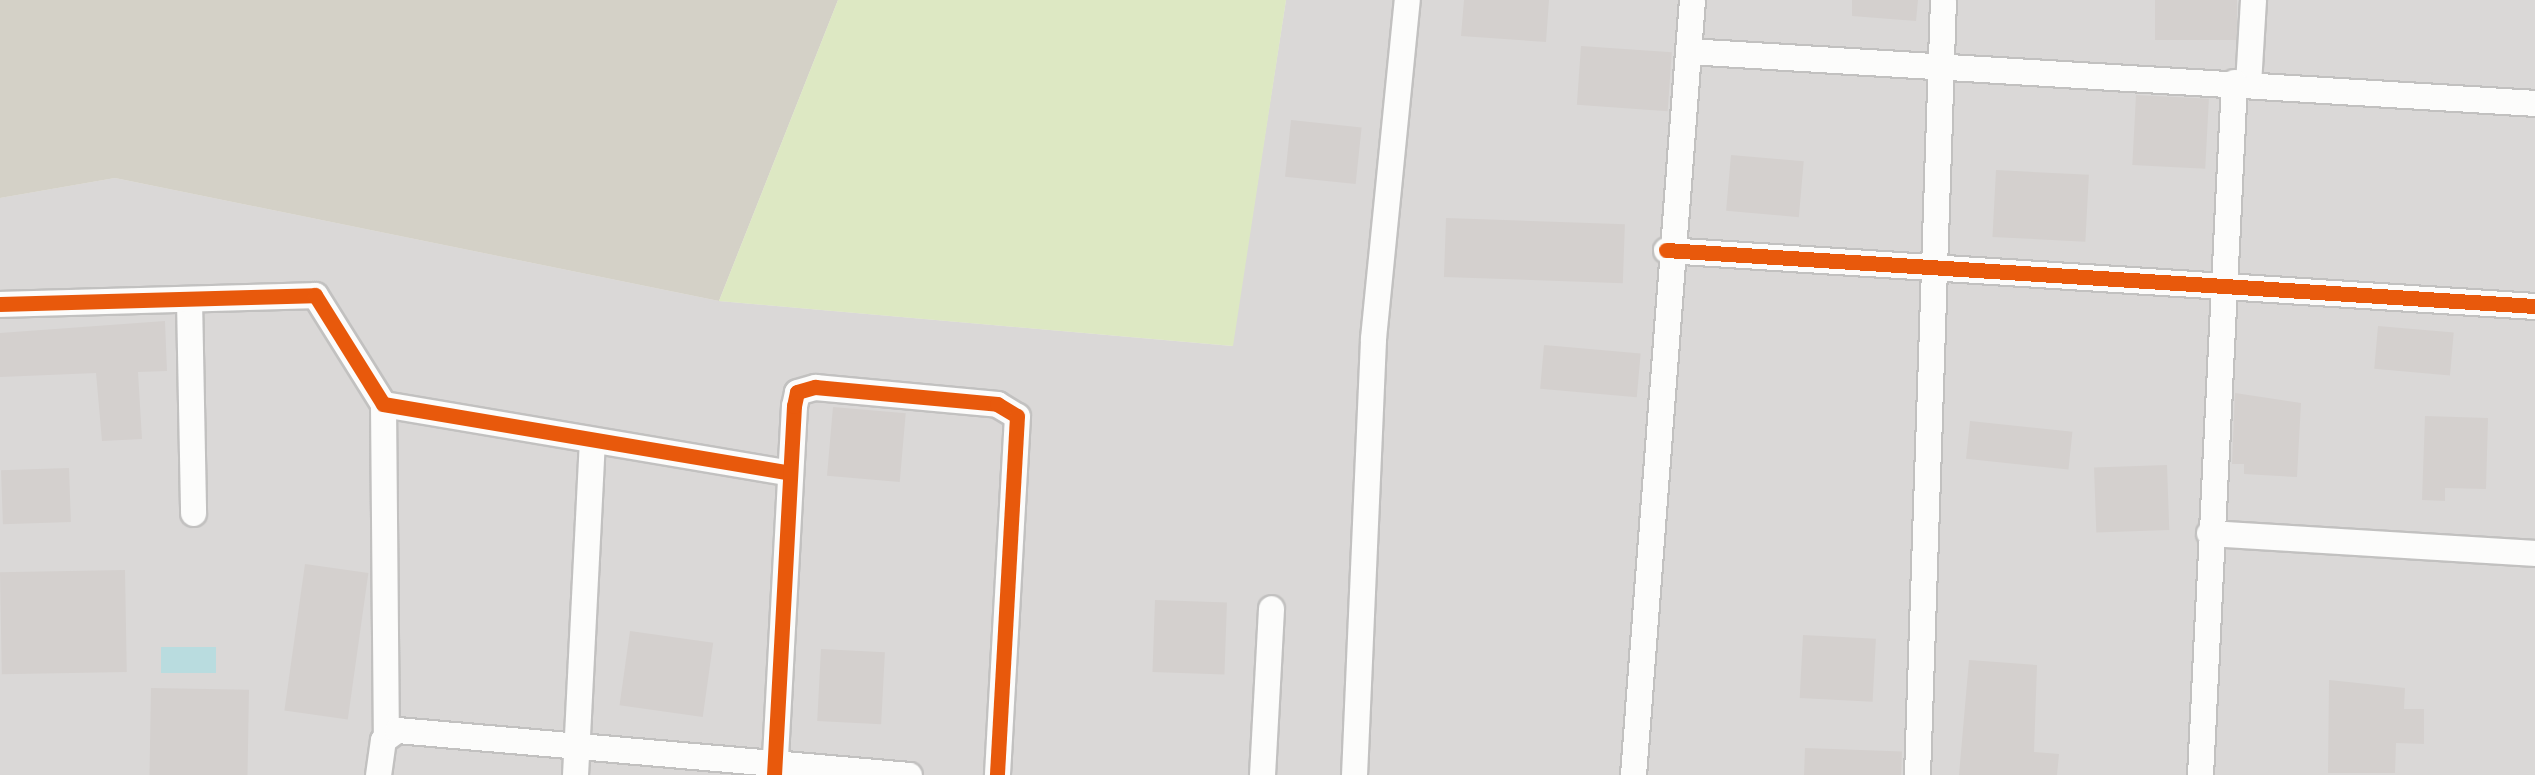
<!DOCTYPE html>
<style>
body{margin:0}
#map{position:relative;width:2535px;height:775px;overflow:hidden;background:#ebe8e5;font-family:"DM Sans",sans-serif}
div>[style]{position:absolute}
[style*='--x']{left:calc(var(--x)*1px);top:calc(var(--y)*1px);width:calc(var(--w)*1px);rotate:calc(var(--a)*1deg)}
.residential>*{inset:0;background:#dad8d7}
.construction>*{inset:0;background:#d4d1c7}
.grass>*{inset:0;background:#dde8c3}
.water>*{inset:0;background:#b9dcdf;transform-origin:0 0}
.building>*{inset:0;background:#d4d0ce;transform-origin:0 0}
.roads{filter:drop-shadow(2px 0 #c2c1c0) drop-shadow(-2px 0 #c2c1c0) drop-shadow(0 2px #c2c1c0) drop-shadow(0 -2px #c2c1c0)}
.street>*{height:25px;margin:-12.5px;padding:0 12.5px;transform-origin:12.5px;border-radius:12.5px;background:#fcfcfb}
.cycleway>*{height:15px;margin:-7.5px;padding:0 7.5px;transform-origin:7.5px;border-radius:7.5px;background:#e8590c}
span{translate:-50% -50%;white-space:nowrap;text-align:center;line-height:1.15;-webkit-text-stroke:10px #fff;paint-order:stroke}
</style>
<div id="map">
<div class="residential">
<div style="clip-path:polygon(1286px 0,2535px 0,2535px 775px,0 775px,0 198px,115px 178px,719px 301px,1232px 346px)"></div>
</div>
<div class="construction">
<div style="clip-path:polygon(0 0,838px 0,719px 301px,115px 178px,0 198px)"></div>
</div>
<div class="grass">
<div style="clip-path:polygon(838px 0,1286px 0,1233px 346px,719px 301px)"></div>
</div>
<div class="water">
<div style="left:161px;top:647px;width:55px;height:26px"></div>
</div>
<div class="building">
<div style="clip-path:polygon(1464px 0,1549px 0,1546px 42px,1461px 36px)"></div>
<div style="clip-path:polygon(1852px 0,1918px 0,1916px 21px,1852px 16px)"></div>
<div style="left:2155px;top:0;width:82px;height:40px"></div>
<div style="left:1581px;top:46px;width:91px;height:59px;rotate:4deg"></div>
<div style="left:2136px;top:95px;width:73px;height:70px;rotate:3deg"></div>
<div style="left:1291px;top:120px;width:71px;height:57px;rotate:6deg"></div>
<div style="left:1731px;top:155px;width:73px;height:56px;rotate:5deg"></div>
<div style="left:1996px;top:170px;width:93px;height:67px;rotate:3deg"></div>
<div style="left:1446px;top:218px;width:179px;height:59px;rotate:2deg"></div>
<div style="clip-path:polygon(165px 321px,167px 371px,138px 372px,142px 439px,102px 441px,96px 373px,0 377px,0 333px)"></div>
<div style="left:2378px;top:326px;width:76px;height:43px;rotate:5deg"></div>
<div style="left:1544px;top:345px;width:97px;height:44px;rotate:5deg"></div>
<div style="clip-path:polygon(2235px 393px,2301px 403px,2297px 477px,2244px 474px,2244px 464px,2232px 464px)"></div>
<div style="left:833px;top:407px;width:73px;height:69px;rotate:5deg"></div>
<div style="clip-path:polygon(2425px 416px,2488px 418px,2486px 489px,2445px 488px,2445px 501px,2422px 500px)"></div>
<div style="left:1970px;top:421px;width:103px;height:38px;rotate:6deg"></div>
<div style="left:2167px;top:465px;width:65px;height:73px;rotate:88deg"></div>
<div style="left:69px;top:468px;width:54px;height:68px;rotate:88deg"></div>
<div style="left:305px;top:564px;width:64px;height:148px;rotate:8deg"></div>
<div style="left:125px;top:570px;width:102px;height:125px;rotate:89deg"></div>
<div style="left:1155px;top:600px;width:72px;height:72px;rotate:2deg"></div>
<div style="left:630px;top:631px;width:84px;height:75px;rotate:8deg"></div>
<div style="left:1803px;top:635px;width:73px;height:63px;rotate:3deg"></div>
<div style="left:821px;top:649px;width:64px;height:72px;rotate:3deg"></div>
<div style="clip-path:polygon(1969px 660px,2037px 665px,2034px 752px,2059px 754px,2057px 775px,1959px 775px)"></div>
<div style="clip-path:polygon(2329px 680px,2405px 688px,2404px 709px,2424px 709px,2424px 744px,2396px 743px,2395px 773px,2328px 773px)"></div>
<div style="left:151px;top:688px;width:98px;height:87px;rotate:1deg"></div>
<div style="left:1805px;top:748px;width:97px;height:27px;rotate:2deg"></div>
</div>
<div class="roads">
<div class="street">
<div style="--x:1688;--y:51;--w:849;--a:3.51"></div>
<div style="--x:2248;--y:84;--w:84;--a:-86.6"></div>
<div style="--x:1666;--y:250;--w:871;--a:3.69"></div>
<div style="--x:189;--y:299;--w:214;--a:88.9"></div>
<div style="--x:0;--y:304;--w:315;--a:-1.6"></div>
<div style="--x:315;--y:295;--w:128;--a:58"></div>
<div style="--x:383;--y:404;--w:412;--a:9.6"></div>
<div style="--x:383;--y:404;--w:331;--a:89.5"></div>
<div style="--x:2209;--y:533;--w:327;--a:3.5"></div>
<div style="--x:378;--y:775;--w:35;--a:-82"></div>
<div style="--x:383;--y:740;--w:17;--a:-36"></div>
<div style="--x:397;--y:730;--w:514;--a:5.02"></div>
<div style="--x:575;--y:775;--w:332;--a:-87.1"></div>
<div style="--x:774;--y:775;--w:370;--a:-86.9"></div>
<div style="--x:794;--y:406;--w:14;--a:-78"></div>
<div style="--x:797;--y:392;--w:19;--a:-16"></div>
<div style="--x:815;--y:387;--w:183;--a:5.3"></div>
<div style="--x:997;--y:404;--w:23;--a:31"></div>
<div style="--x:1017;--y:416;--w:360;--a:93.2"></div>
<div style="--x:1262;--y:775;--w:167;--a:-86.9"></div>
<div style="--x:1354;--y:775;--w:437;--a:-87.5"></div>
<div style="--x:1373;--y:338;--w:340;--a:-84.3"></div>
<div style="--x:1633;--y:775;--w:777;--a:-85.65"></div>
<div style="--x:1917;--y:775;--w:775;--a:-88.08"></div>
<div style="--x:2200;--y:775;--w:694;--a:-87.19"></div>
</div>
</div>
<div class="cycleway">
<div style="--x:1666;--y:250;--w:871;--a:3.69"></div>
<div style="--x:0;--y:304;--w:315;--a:-1.6"></div>
<div style="--x:315;--y:295;--w:128;--a:58"></div>
<div style="--x:383;--y:404;--w:412;--a:9.6"></div>
<div style="--x:774;--y:775;--w:370;--a:-86.9"></div>
<div style="--x:794;--y:406;--w:14;--a:-78"></div>
<div style="--x:797;--y:392;--w:19;--a:-16"></div>
<div style="--x:815;--y:387;--w:183;--a:5.3"></div>
<div style="--x:997;--y:404;--w:23;--a:31"></div>
<div style="--x:1017;--y:416;--w:360;--a:93.2"></div>
</div>
</div>
